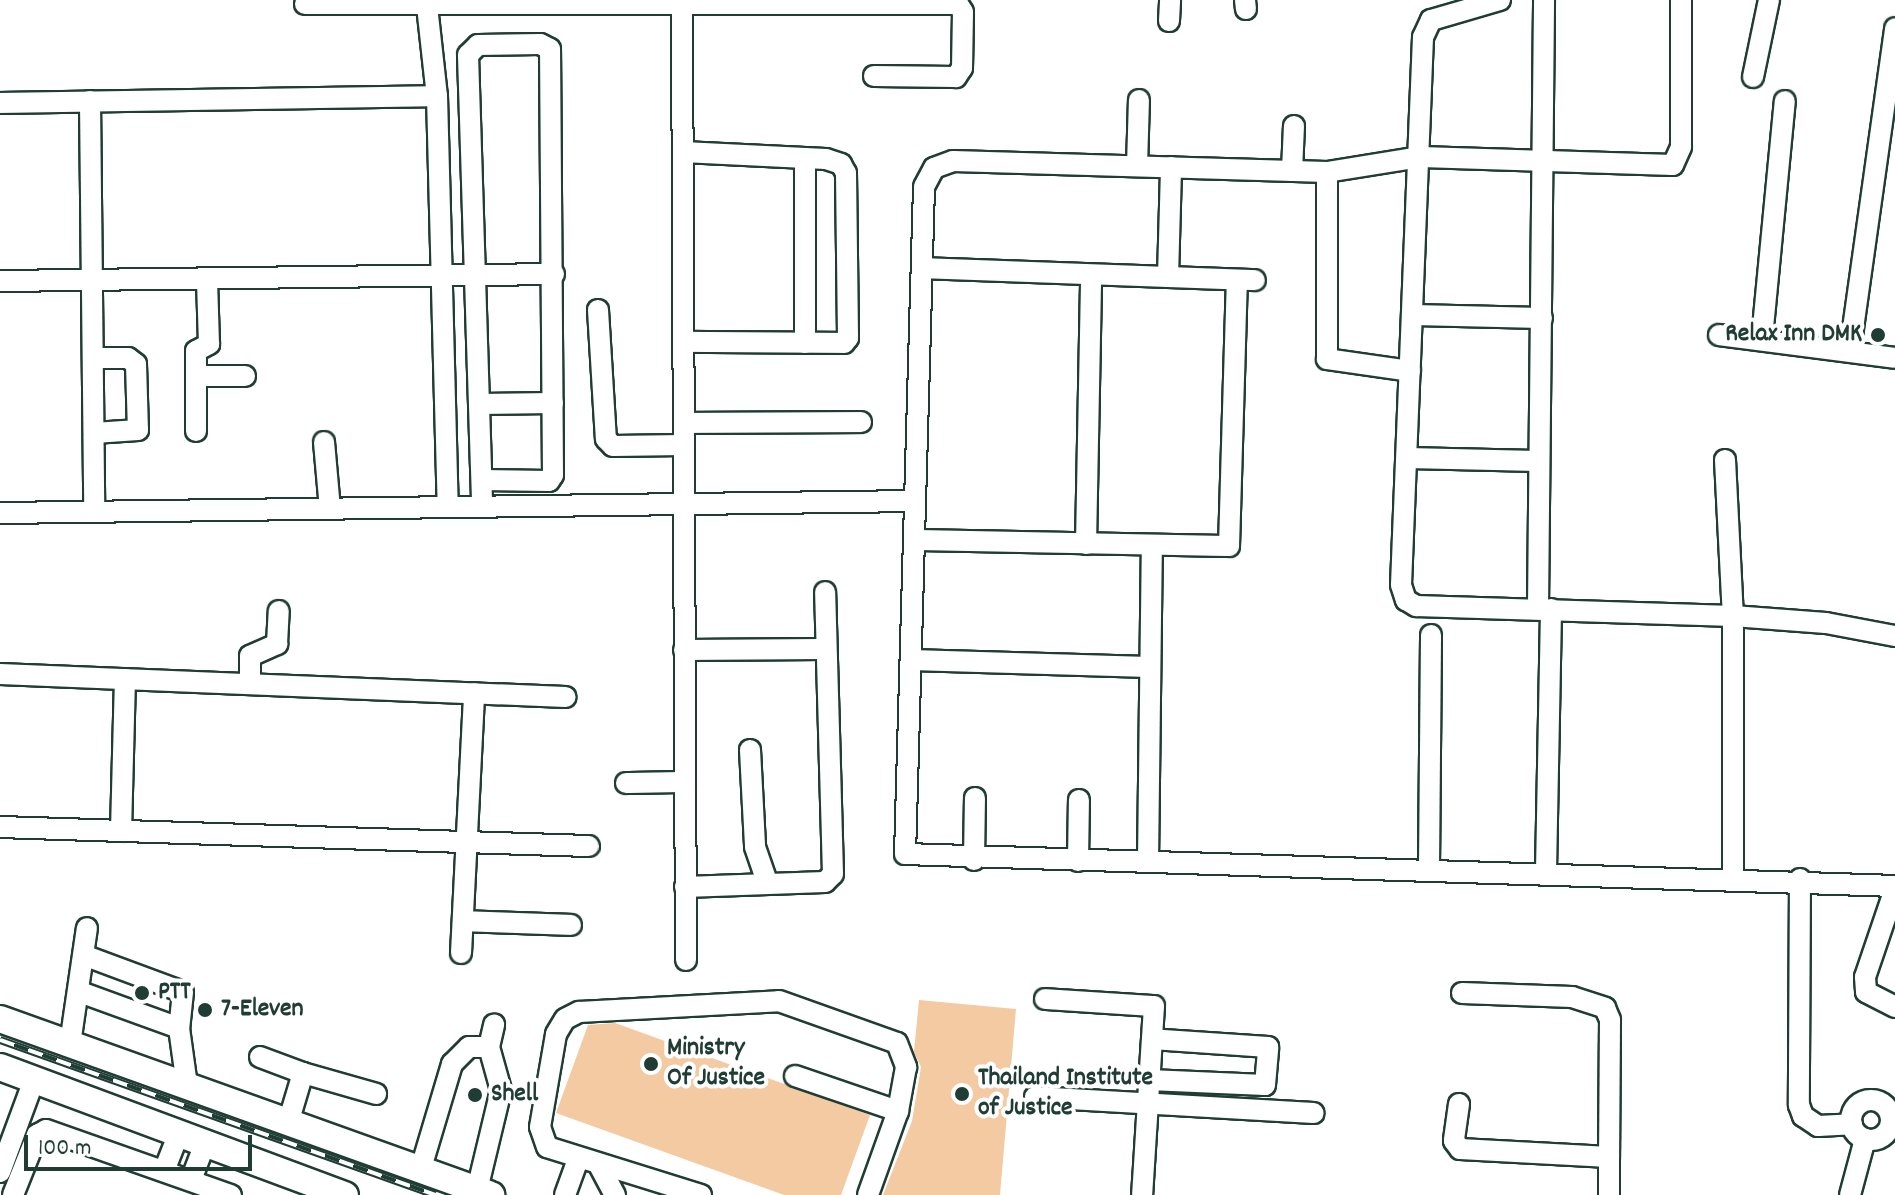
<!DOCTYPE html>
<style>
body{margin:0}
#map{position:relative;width:1895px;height:1195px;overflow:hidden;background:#fff;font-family:Dekko,sans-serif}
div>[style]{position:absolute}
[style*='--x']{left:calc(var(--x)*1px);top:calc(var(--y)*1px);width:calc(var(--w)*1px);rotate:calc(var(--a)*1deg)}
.building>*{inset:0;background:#f3caa2}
.roads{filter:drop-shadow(2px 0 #1f3d34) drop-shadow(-2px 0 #1f3d34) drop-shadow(0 2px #1f3d34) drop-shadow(0 -2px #1f3d34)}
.minor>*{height:20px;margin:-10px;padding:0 10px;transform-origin:10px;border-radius:10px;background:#fff}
.minor>.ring{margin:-10px;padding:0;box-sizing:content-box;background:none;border:20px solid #fff;border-radius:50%}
.major>*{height:26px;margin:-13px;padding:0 13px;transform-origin:13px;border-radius:13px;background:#fff}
.rail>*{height:8px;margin-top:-4px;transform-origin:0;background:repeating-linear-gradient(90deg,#fff 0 15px,#1f3d34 0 30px);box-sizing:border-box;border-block:2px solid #1f3d34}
.dots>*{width:22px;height:22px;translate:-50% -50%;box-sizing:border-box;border:4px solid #fff;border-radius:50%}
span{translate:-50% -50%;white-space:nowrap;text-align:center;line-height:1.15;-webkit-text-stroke:8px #fff;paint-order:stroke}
.poi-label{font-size:26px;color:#1f3d34;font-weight:700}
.right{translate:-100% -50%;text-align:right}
.left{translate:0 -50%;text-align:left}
.scale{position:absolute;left:24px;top:1135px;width:228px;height:36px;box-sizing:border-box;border:4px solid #1f3d34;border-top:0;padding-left:10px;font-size:24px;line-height:28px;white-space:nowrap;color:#1f3d34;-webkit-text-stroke:6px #fff;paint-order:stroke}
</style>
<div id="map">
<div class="building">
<div style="clip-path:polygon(919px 1000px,1016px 1009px,1000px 1195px,883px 1195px,912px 1121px,921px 1067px,914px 1052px)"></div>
<div style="clip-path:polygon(615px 1023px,870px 1115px,841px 1195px,784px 1195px,556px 1113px,588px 1025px)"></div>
</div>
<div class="roads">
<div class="minor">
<div style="--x:1245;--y:0;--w:9;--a:84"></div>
<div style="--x:1500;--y:0;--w:72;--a:163.8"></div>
<div style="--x:1431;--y:20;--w:19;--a:115"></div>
<div style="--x:1423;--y:37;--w:548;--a:92.3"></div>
<div style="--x:1401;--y:585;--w:16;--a:72"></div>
<div style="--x:1406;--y:600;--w:12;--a:31"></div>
<div style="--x:1416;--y:606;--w:317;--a:1.8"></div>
<div style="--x:1733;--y:616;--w:93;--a:4.3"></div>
<div style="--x:1826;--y:623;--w:70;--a:10.7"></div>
<div style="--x:305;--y:4;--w:653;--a:0"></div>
<div style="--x:958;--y:4;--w:9;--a:58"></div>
<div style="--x:963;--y:12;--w:56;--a:91"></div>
<div style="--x:962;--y:68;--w:11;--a:124"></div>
<div style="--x:956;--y:77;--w:82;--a:-179.3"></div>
<div style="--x:427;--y:6;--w:91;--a:83.7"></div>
<div style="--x:437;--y:96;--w:411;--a:88.5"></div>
<div style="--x:682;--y:8;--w:952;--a:89.76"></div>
<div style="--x:1169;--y:21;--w:21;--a:-87"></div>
<div style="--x:1753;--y:77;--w:79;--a:-78.3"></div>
<div style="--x:90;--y:101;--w:411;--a:89.4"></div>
<div style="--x:0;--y:103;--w:437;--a:-0.9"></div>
<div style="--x:683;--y:152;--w:143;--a:2.8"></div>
<div style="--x:826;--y:159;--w:16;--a:18"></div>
<div style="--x:841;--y:164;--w:10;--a:61"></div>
<div style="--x:846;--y:173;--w:165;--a:89.3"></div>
<div style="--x:848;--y:338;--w:6;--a:129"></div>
<div style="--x:844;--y:343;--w:161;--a:-179.6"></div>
<div style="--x:805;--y:158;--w:185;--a:90"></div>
<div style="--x:1137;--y:166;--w:66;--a:-88.3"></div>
<div style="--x:1292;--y:171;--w:45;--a:-87.5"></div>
<div style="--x:1327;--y:172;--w:95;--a:-9.1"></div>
<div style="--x:1421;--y:157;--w:252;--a:1.8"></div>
<div style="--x:1673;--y:165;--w:20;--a:-66"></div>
<div style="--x:1681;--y:147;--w:147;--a:-90"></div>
<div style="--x:923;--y:268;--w:332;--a:2.1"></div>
<div style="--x:1168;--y:277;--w:110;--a:-88.4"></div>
<div style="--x:0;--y:281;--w:554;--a:-0.72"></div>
<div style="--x:598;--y:310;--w:129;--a:86.5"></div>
<div style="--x:606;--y:439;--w:10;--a:45"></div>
<div style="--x:613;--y:446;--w:71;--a:-0.8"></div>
<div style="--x:1413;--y:315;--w:129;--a:1.3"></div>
<div style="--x:1719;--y:335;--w:177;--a:7.4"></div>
<div style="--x:1762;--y:338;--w:238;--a:-84.5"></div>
<div style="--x:1850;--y:350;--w:325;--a:-82"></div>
<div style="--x:94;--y:358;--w:34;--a:0"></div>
<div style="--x:128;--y:358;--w:10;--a:37"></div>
<div style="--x:136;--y:364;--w:66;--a:88.3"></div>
<div style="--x:138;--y:430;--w:44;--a:176.1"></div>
<div style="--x:1410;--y:371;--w:84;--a:-171.8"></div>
<div style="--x:1327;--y:359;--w:187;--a:-90"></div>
<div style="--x:1327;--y:172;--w:374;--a:-178.3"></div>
<div style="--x:953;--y:161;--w:20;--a:160"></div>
<div style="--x:934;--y:168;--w:21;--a:118"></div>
<div style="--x:924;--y:187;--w:667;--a:91.63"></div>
<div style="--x:905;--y:854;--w:991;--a:1.85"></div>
<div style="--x:196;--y:376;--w:49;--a:0"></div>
<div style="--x:480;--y:404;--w:73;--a:-0.8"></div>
<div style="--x:684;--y:423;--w:177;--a:-0.3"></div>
<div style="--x:196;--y:431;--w:80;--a:-90"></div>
<div style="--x:196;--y:351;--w:15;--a:-28"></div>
<div style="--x:209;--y:344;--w:65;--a:-91.8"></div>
<div style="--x:324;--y:442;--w:67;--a:84.9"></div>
<div style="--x:1407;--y:458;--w:131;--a:1.3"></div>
<div style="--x:1725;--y:460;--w:156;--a:87.1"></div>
<div style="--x:1733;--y:616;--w:261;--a:90"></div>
<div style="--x:482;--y:480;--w:67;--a:0.9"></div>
<div style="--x:549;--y:481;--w:7;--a:-56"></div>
<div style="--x:553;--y:475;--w:426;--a:-90.4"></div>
<div style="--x:550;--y:49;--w:11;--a:-153"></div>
<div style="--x:540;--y:44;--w:62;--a:179.1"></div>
<div style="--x:478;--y:45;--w:14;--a:135"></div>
<div style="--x:468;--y:55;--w:452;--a:88.2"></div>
<div style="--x:0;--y:513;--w:915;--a:-0.75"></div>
<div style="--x:915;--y:540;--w:314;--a:1.1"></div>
<div style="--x:1229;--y:546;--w:266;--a:-88.3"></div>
<div style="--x:1086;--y:544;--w:268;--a:-88.9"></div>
<div style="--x:1538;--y:608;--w:608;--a:-89.43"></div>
<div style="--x:684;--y:650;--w:139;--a:-0.4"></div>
<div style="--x:911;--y:660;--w:238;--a:1.7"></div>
<div style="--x:0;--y:674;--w:566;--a:2.33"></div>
<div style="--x:250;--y:684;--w:28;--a:-90"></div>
<div style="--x:250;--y:656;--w:30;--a:-24"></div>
<div style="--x:277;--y:644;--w:33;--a:-87"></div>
<div style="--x:750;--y:750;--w:97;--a:87"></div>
<div style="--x:755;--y:847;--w:39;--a:71"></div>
<div style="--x:626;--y:783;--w:59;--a:-1"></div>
<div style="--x:0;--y:827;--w:589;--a:1.85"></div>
<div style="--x:121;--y:831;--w:152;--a:-88.5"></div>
<div style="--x:974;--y:860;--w:62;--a:-89.1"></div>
<div style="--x:1078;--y:861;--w:61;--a:-89.1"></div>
<div style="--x:1148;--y:862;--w:316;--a:-89.3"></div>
<div style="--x:1429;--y:867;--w:232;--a:-89.5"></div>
<div style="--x:1546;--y:871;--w:262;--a:-88.9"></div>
<div style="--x:1800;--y:879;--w:226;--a:90.3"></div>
<div style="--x:1799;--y:1105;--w:12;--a:70"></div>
<div style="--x:1803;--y:1116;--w:18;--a:34"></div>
<div style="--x:1818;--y:1126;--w:34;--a:-3"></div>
<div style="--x:685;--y:887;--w:140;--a:-2"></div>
<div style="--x:825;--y:882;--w:11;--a:-45"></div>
<div style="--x:833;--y:874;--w:282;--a:-91.6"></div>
<div style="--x:1895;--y:889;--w:93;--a:108.8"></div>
<div style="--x:1865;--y:977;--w:15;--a:86"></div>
<div style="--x:1866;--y:992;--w:33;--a:27"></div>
<div style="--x:463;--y:921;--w:108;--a:2.1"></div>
<div style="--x:461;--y:953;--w:260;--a:-87.1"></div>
<div style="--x:86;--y:956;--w:103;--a:20.4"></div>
<div style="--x:183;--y:992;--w:36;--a:96"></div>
<div style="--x:179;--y:1028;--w:59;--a:82.1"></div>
<div style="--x:80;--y:992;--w:105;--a:20"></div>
<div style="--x:1462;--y:993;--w:110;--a:2.1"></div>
<div style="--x:1572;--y:997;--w:35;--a:18"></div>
<div style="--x:1605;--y:1008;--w:13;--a:67"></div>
<div style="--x:1610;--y:1020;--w:137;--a:90.4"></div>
<div style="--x:1045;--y:999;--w:109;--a:3.7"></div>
<div style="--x:1154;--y:1006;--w:189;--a:93.6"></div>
<div style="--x:70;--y:1044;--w:117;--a:-81.7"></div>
<div style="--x:260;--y:1057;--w:46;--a:20.4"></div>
<div style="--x:303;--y:1073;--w:52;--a:106.7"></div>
<div style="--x:303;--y:1073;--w:76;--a:16"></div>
<div style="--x:795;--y:1076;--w:109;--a:18.8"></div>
<div style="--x:1149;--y:1080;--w:116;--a:2.5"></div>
<div style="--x:1265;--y:1085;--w:38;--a:-85"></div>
<div style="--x:1268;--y:1047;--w:116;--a:-176.1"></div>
<div style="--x:1035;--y:1097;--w:279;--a:3.3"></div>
<div class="ring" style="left:1851px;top:1100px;width:20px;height:20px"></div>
<div style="--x:1459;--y:1104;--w:37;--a:98"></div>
<div style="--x:1454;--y:1141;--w:10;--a:53"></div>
<div style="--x:1460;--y:1149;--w:149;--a:3.1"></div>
<div style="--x:1609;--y:1157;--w:38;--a:90"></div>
<div style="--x:600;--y:1167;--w:32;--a:62"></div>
<div style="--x:421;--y:1168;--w:109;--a:-73.4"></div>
<div style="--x:452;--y:1064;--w:24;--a:-45"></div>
<div style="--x:469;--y:1047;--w:20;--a:0"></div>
<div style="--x:489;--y:1047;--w:23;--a:-77"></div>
<div style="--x:164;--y:1171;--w:41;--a:-68.5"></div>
<div style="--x:0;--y:1172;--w:98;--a:-69.7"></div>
<div style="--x:191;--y:1180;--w:40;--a:-69"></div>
<div style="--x:477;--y:1190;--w:103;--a:-76.5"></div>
<div style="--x:501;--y:1090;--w:45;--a:-105.6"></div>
<div style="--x:13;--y:1195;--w:65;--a:-68.2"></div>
<div style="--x:37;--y:1135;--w:10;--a:-29"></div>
<div style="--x:46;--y:1130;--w:196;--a:19.4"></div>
<div style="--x:565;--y:1195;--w:37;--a:-70"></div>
<div style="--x:701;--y:1195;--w:161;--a:-162.7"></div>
<div style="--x:547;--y:1147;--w:21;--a:-109"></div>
<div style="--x:540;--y:1127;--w:94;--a:-80.2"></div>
<div style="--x:556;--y:1034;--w:17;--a:-59"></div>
<div style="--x:565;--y:1019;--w:16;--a:-27"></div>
<div style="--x:579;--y:1012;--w:200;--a:-3.1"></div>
<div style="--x:779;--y:1001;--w:125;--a:19.6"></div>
<div style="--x:897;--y:1043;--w:26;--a:69"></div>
<div style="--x:906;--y:1067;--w:45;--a:100.3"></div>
<div style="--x:898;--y:1111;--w:89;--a:109.7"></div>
<div style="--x:1850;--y:1195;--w:58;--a:-75"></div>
</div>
<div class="major">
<div style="--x:0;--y:1019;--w:522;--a:19.72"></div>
<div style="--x:0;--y:1067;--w:368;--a:20.4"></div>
</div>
</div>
<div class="rail">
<div style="--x:0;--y:1040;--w:462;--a:19.6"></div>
</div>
<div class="dots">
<div style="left:1878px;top:335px;background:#1f3d34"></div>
<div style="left:142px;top:993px;background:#1f3d34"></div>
<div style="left:205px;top:1010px;background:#1f3d34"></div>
<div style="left:651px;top:1064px;background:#1f3d34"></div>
<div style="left:962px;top:1094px;background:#1f3d34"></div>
<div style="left:475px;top:1095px;background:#1f3d34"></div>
</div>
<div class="poi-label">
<span class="right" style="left:1862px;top:335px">Relax Inn DMK</span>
<span class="left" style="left:158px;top:993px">PTT</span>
<span class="left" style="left:221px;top:1010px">7-Eleven</span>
<span class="left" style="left:667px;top:1064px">Ministry<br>Of Justice</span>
<span class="left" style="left:978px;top:1094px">Thailand Institute<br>of Justice</span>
<span class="left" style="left:491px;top:1095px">Shell</span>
</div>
<div class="scale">100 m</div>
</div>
